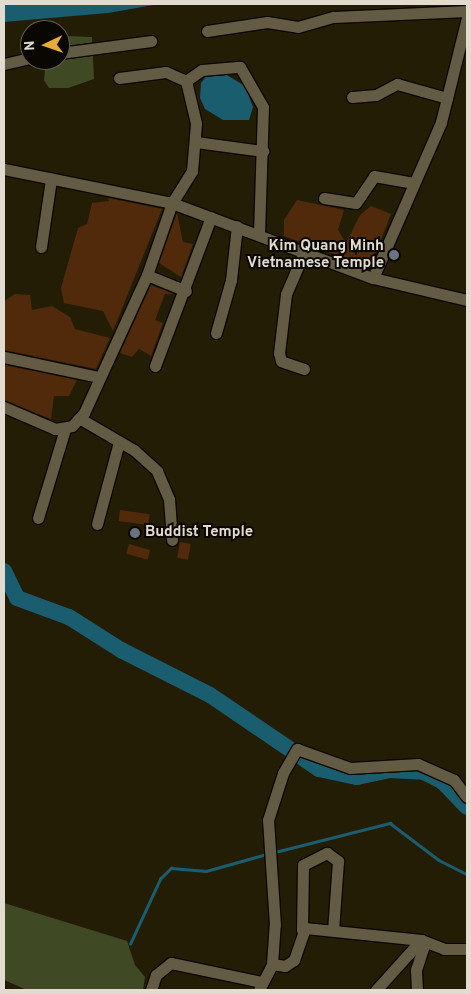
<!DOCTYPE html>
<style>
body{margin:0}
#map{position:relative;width:471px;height:994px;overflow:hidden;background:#241d06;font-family:Overpass,sans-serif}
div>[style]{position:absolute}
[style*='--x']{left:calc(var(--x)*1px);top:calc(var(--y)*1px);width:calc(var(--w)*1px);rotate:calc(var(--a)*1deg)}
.green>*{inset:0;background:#3f4a24}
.water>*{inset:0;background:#1a5d6f}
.stream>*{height:2.5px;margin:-1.25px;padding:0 1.25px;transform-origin:1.25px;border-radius:1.25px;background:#1a5d6f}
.river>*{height:16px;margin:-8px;padding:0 8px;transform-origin:8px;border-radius:8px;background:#1a5d6f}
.building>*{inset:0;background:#502a0b;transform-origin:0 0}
.roads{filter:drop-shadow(1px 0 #0d0700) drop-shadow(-1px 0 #0d0700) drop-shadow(0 1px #0d0700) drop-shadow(0 -1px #0d0700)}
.minor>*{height:11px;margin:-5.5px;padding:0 5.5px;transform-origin:5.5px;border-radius:5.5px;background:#635b43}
.dots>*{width:14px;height:14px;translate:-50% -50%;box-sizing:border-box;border:2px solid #0a0702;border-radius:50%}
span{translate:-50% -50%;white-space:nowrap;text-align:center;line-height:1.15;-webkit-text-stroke:4px #0a0702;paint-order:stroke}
.poi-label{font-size:15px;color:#e1dccf;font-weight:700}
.right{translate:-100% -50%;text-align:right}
.left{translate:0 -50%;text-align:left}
.frame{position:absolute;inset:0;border:5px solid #e1dccf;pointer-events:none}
.north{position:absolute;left:20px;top:20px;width:50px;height:50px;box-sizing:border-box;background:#0a0702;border:1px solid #605c54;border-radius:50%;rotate:267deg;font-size:14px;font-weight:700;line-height:20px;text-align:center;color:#e1dccf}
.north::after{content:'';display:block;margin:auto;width:18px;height:22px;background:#e8ab37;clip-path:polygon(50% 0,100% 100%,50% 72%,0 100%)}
</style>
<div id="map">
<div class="green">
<div style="clip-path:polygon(65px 36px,92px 37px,94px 79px,68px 88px,49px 88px,44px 80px,46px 60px,60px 60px,60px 41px)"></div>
<div style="clip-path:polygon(4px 903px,127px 941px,135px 965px,145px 977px,143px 990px,27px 990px,4px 980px)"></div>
</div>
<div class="water">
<div style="clip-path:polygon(4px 4px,159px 4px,108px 13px,4px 22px)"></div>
<div style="clip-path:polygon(208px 74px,225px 74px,245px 86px,253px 107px,249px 120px,223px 120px,205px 109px,200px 98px,201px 83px)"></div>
</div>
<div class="stream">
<div style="--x:275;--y:852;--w:119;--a:-14.2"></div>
<div style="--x:390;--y:823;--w:61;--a:37.1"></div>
<div style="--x:439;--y:860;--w:31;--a:27"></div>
<div style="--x:130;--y:944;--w:72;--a:-65.2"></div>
<div style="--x:160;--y:879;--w:16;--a:-45"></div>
<div style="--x:171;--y:868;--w:35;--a:5"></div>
<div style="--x:206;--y:871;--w:63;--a:-15.6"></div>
</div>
<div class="river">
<div style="--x:4;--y:571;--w:30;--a:64"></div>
<div style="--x:17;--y:598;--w:55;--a:20.1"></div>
<div style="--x:69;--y:617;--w:62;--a:32.4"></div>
<div style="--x:121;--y:650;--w:100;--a:26.8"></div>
<div style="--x:210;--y:695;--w:132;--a:34.2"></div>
<div style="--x:319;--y:769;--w:39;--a:12"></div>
<div style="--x:357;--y:777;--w:34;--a:-12"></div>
<div style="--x:390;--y:770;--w:34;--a:3"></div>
<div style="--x:424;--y:772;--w:20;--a:27"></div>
<div style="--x:442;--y:781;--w:36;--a:46"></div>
</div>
<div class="building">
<div style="clip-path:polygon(108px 198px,162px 209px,113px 331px,103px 311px,64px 303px,61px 288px,78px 228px,87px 224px,92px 203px,109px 201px)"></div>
<div style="clip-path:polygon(297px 200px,344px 210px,338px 230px,346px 243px,360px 215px,371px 206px,391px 214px,370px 267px,284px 236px,284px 220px)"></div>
<div style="clip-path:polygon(177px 213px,183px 242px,193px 244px,181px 277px,159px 263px)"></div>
<div style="clip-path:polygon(151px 285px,174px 294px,165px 294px,155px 320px,163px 323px,151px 356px,139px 349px,132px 357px,120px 353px)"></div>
<div style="clip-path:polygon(15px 294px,30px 295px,32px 310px,52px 306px,70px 317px,75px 329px,110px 338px,96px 369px,4px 350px,4px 301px)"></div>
<div style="clip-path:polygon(4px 365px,77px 380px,69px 396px,54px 396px,51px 419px,4px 400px)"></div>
<div style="left:120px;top:510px;width:30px;height:11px;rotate:8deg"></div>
<div style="left:180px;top:542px;width:11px;height:16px;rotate:10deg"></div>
<div style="left:129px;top:544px;width:22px;height:10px;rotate:16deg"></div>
</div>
<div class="roads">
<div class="minor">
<div style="--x:207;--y:31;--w:61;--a:-8.5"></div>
<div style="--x:267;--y:22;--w:31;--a:9"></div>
<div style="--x:298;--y:27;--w:37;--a:-16"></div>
<div style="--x:334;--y:17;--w:133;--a:-2.6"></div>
<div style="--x:60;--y:53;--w:92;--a:-7.5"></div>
<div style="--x:4;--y:64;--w:27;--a:-13"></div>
<div style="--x:119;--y:78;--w:47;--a:-7.3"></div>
<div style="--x:166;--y:72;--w:22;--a:24"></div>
<div style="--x:352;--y:97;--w:24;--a:-5"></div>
<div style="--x:376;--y:95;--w:24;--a:-28"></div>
<div style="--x:397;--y:84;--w:52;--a:15.6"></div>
<div style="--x:196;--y:142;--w:68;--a:7.7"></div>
<div style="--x:4;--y:169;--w:171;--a:11.4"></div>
<div style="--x:172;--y:203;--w:215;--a:20.5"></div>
<div style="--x:373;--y:278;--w:170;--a:-66.4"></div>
<div style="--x:441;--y:122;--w:107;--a:-76"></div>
<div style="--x:324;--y:198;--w:32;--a:9"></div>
<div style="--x:356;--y:203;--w:32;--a:-56"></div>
<div style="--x:374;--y:176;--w:39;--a:10"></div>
<div style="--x:41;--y:247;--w:69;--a:-81.6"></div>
<div style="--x:147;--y:275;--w:42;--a:22.3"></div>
<div style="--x:373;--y:278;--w:97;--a:13.2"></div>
<div style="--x:216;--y:333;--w:55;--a:-74.2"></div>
<div style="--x:231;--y:280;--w:54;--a:-83.7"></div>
<div style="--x:4;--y:357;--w:96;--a:12"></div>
<div style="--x:155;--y:366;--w:159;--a:-69.4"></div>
<div style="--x:304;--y:369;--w:24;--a:-161"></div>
<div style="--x:281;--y:361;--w:8;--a:-104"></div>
<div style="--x:279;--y:353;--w:59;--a:-83.2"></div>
<div style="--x:286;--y:294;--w:48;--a:-66.6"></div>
<div style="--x:4;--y:407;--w:56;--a:23.3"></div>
<div style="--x:55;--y:429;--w:17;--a:-10"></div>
<div style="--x:72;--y:426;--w:18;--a:-47"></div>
<div style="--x:84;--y:413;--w:152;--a:-65.5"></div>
<div style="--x:147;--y:275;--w:76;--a:-70.9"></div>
<div style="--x:172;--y:203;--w:38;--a:-58"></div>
<div style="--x:192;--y:171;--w:48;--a:-85.2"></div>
<div style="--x:196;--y:123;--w:43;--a:-103.4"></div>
<div style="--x:186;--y:81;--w:19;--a:-35"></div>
<div style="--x:202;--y:70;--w:38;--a:-5"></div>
<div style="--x:240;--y:67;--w:46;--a:60.1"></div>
<div style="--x:263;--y:107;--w:127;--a:91.8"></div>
<div style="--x:79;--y:418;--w:64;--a:30.2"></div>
<div style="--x:134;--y:450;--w:31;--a:42"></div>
<div style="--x:157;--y:471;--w:30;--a:67"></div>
<div style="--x:169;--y:499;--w:41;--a:85.8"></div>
<div style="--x:38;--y:518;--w:93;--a:-73.1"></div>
<div style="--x:97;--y:524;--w:85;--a:-75"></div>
<div style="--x:302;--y:930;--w:65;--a:-89.1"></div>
<div style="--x:303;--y:865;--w:27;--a:-27"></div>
<div style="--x:327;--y:853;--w:14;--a:36"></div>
<div style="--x:338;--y:861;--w:69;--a:94.1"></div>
<div style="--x:272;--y:964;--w:13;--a:9"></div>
<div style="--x:285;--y:966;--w:11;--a:-34"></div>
<div style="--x:294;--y:960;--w:34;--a:-71"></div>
<div style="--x:305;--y:928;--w:117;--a:5.9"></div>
<div style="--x:151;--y:990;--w:16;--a:-72"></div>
<div style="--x:156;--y:975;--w:19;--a:-39"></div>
<div style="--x:171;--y:963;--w:93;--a:11.8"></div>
<div style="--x:259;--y:990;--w:29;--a:-63"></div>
<div style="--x:272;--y:964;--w:39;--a:-86"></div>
<div style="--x:275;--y:925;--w:105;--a:-93.8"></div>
<div style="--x:268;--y:820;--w:49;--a:-72.3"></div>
<div style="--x:283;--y:773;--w:28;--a:-60"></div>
<div style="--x:297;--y:749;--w:56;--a:19.7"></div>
<div style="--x:350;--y:768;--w:68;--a:-3.4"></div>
<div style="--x:418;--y:764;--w:39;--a:24"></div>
<div style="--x:454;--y:780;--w:21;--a:53"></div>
<div style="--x:376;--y:990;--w:67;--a:-48"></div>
<div style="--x:421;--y:940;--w:25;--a:21"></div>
<div style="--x:444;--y:949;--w:23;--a:0"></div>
<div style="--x:417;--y:990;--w:20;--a:-93"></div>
<div style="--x:416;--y:970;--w:29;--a:-72"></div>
</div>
</div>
<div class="dots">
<div style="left:394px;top:255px;background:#6b7280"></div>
<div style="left:135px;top:533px;background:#6b7280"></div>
</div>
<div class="poi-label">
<span class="right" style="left:384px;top:255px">Kim Quang Minh<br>Vietnamese Temple</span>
<span class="left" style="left:145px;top:533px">Buddist Temple</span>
</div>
<div class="frame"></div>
<div class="north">N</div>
</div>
